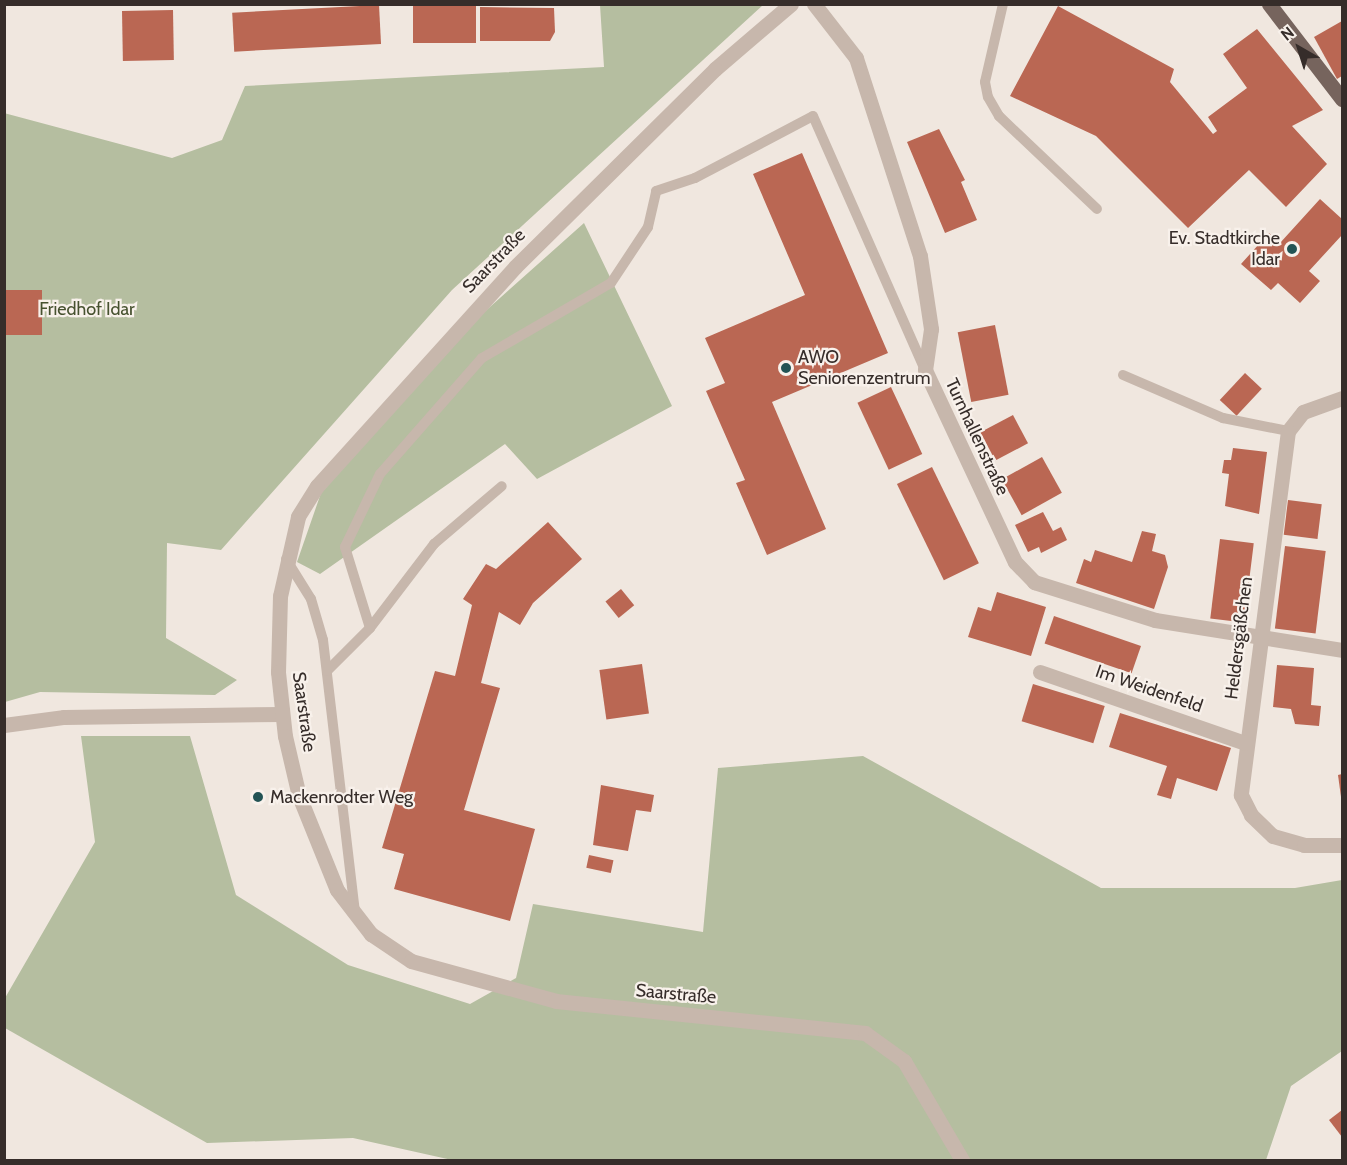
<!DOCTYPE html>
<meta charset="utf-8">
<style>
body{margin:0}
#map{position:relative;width:1347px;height:1165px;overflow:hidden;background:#f0e7df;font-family:Cabin,sans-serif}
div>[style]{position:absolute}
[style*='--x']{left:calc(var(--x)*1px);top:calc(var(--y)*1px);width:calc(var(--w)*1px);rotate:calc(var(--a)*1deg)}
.green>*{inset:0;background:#b5bea0}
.building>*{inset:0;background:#ba6753;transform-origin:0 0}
.service>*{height:10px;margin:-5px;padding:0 5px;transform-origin:5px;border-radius:5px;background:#c7b7ac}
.minor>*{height:15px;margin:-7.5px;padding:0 7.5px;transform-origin:7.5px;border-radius:7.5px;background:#c7b7ac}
.tertiary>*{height:15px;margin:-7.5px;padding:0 7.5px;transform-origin:7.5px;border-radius:7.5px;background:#c7b7ac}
.primary>*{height:15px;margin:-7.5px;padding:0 7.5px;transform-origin:7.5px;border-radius:7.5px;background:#76645d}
.dots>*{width:16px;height:16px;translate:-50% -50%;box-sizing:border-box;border:3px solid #f8f1eb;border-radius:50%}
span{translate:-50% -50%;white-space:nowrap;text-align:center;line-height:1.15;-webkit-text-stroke:4.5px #f8f1eb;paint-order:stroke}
.poi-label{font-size:18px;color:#362d2a}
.right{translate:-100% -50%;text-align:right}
.left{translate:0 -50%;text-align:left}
.street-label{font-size:18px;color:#362d2a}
.park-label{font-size:18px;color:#475230}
.frame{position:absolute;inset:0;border:6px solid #362d2a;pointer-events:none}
.north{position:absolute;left:1269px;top:18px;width:60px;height:60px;-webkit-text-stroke:4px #f8f1eb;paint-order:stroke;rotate:321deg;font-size:16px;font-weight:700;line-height:24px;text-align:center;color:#362d2a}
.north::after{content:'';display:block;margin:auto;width:21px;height:27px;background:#362d2a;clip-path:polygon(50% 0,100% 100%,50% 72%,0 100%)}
</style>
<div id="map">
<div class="green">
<div style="clip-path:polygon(600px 5px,763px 5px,452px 290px,221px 550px,167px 543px,166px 638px,237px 680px,215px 695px,40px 692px,5px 702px,4px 113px,172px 158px,222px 140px,245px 86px,604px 67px)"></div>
<div style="clip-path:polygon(584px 223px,672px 406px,537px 479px,505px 444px,320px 574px,297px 562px,321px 493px,463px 331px)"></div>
<div style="clip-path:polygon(81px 736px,190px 736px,236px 895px,348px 965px,470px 1004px,516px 978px,533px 904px,703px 932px,718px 768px,863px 756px,1101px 888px,1295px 888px,1342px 880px,1342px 1051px,1291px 1086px,1266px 1160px,452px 1160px,353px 1138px,207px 1143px,5px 1028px,5px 998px,95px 842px)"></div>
</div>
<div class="building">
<div style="left:379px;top:5px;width:39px;height:147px;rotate:87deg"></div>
<div style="left:413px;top:6px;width:63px;height:37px"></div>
<div style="clip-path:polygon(1058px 6px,1174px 69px,1170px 82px,1213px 134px,1217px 131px,1208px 117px,1247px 88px,1223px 54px,1257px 29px,1323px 110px,1292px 126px,1327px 164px,1286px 207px,1249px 170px,1188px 228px,1096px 136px,1010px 96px)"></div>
<div style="clip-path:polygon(480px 7px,554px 8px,555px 32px,550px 41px,480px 41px)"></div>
<div style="left:173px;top:10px;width:50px;height:51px;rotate:89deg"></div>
<div style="clip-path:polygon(1342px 21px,1342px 76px,1337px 79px,1314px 37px)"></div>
<div style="clip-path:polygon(939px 129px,965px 180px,961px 182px,977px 220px,945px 233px,907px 142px)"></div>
<div style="clip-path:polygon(802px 153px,888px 353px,772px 402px,826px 529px,767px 555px,736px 483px,745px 480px,706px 391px,725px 383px,705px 338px,805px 295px,753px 174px)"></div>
<div style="clip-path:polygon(1320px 199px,1342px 219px,1342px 235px,1309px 271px,1320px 281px,1300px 303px,1278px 283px,1271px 290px,1241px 264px,1269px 233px,1280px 243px)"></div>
<div style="left:5px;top:290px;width:37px;height:45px"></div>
<div style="left:995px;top:325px;width:71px;height:38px;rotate:79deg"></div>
<div style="left:1245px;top:373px;width:23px;height:37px;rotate:43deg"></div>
<div style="left:891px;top:387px;width:74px;height:37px;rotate:65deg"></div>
<div style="left:1013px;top:415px;width:32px;height:37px;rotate:62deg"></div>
<div style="clip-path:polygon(1233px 448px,1267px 452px,1259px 514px,1225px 506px,1229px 474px,1222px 473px,1224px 460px,1231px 460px)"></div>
<div style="left:1042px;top:457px;width:41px;height:46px;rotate:61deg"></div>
<div style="left:932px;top:467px;width:107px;height:39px;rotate:64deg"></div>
<div style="left:1288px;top:500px;width:34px;height:35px;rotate:7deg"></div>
<div style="clip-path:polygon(1043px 512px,1053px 531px,1061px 527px,1067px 540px,1041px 553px,1039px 547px,1028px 552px,1015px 525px)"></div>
<div style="clip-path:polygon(548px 522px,582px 559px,533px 603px,520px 625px,499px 612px,481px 683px,500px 688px,464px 810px,535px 829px,510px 921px,394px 889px,404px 854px,382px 848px,435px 671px,455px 676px,472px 605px,463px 599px,486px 564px,496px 569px)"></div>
<div style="clip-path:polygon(1142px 531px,1156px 534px,1152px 551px,1165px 555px,1168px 567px,1154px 609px,1076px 583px,1084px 559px,1091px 562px,1095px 550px,1132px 562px)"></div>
<div style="left:1220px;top:539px;width:34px;height:80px;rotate:7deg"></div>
<div style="left:1285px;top:546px;width:41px;height:83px;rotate:7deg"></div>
<div style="left:621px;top:589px;width:21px;height:20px;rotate:51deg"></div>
<div style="clip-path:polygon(997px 592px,1046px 607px,1031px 656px,968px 637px,978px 607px,991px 611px)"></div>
<div style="left:1054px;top:616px;width:92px;height:29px;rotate:19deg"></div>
<div style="left:642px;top:664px;width:50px;height:43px;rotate:82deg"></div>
<div style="clip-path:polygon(1277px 665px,1314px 668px,1311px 705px,1321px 706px,1319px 726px,1295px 724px,1291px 709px,1273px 707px)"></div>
<div style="left:1033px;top:684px;width:75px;height:39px;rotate:17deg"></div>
<div style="clip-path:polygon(1120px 713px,1231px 748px,1217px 791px,1177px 778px,1171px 799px,1157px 795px,1167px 766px,1109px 747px)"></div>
<div style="clip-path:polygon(1342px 774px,1342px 797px,1341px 797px,1338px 775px)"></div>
<div style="clip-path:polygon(601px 785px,654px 795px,651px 812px,636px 810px,628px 851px,593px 845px)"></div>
<div style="left:589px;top:855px;width:25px;height:13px;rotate:12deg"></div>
<div style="clip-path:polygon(1342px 1110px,1342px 1137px,1329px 1120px)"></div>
</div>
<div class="service">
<div style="--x:1003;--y:4;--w:80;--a:103"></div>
<div style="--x:985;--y:82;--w:15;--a:79"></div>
<div style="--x:988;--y:97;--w:22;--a:60"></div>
<div style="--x:999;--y:116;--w:135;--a:43.5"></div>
<div style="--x:1123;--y:375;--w:109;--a:23.3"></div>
<div style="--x:1223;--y:418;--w:66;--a:11.3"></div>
<div style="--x:286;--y:559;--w:47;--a:58"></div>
<div style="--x:311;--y:599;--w:43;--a:73.7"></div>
<div style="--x:323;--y:640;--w:275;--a:83.3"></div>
<div style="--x:370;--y:628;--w:106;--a:-52.7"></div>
<div style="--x:434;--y:544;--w:89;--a:-40.5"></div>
<div style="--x:327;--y:671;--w:61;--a:-45"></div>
<div style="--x:370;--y:628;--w:85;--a:-107.2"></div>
<div style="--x:345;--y:547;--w:81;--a:-64.4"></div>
<div style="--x:380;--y:474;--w:154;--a:-48.7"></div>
<div style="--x:482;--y:358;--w:149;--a:-30.2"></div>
<div style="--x:611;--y:283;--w:67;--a:-56.5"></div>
<div style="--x:648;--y:227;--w:37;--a:-77"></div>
<div style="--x:656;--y:191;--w:41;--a:-18.4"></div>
<div style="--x:695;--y:178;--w:133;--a:-27.7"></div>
<div style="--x:813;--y:116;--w:278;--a:66.2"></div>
</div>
<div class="minor">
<div style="--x:814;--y:4;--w:68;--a:52.1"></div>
<div style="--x:856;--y:58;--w:208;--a:72.1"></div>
<div style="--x:920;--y:256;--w:74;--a:81.4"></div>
<div style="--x:931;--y:329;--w:41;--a:98.3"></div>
<div style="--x:925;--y:370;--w:212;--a:64.9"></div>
<div style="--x:1015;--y:562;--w:28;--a:46"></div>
<div style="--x:1034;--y:582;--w:127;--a:17.4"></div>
<div style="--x:1155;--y:620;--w:189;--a:9.1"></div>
<div style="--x:1342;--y:398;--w:41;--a:160.3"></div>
<div style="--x:1303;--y:412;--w:24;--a:128"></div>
<div style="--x:1288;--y:431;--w:367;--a:97.4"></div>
<div style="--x:1241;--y:795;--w:22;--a:63"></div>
<div style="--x:1251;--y:815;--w:30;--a:44"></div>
<div style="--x:1273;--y:836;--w:32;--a:16"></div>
<div style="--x:1304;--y:845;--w:38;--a:0"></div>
<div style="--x:1040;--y:672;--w:217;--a:19.1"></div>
<div style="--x:4;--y:725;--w:61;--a:-7.6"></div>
<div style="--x:64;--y:717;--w:218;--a:-0.8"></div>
</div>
<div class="tertiary">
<div style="--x:791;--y:4;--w:100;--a:139.5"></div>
<div style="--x:715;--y:69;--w:281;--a:135.3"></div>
<div style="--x:515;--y:267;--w:295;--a:132.1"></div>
<div style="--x:317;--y:486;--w:36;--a:122"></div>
<div style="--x:298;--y:517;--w:81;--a:102.8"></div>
<div style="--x:280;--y:596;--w:76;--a:91.5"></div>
<div style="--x:278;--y:672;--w:64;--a:83.8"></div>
<div style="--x:285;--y:736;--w:62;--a:76.9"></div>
<div style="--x:299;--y:796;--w:101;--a:68"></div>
<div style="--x:337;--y:890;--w:56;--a:52.3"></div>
<div style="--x:371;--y:934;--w:48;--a:34"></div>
<div style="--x:411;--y:961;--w:150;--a:15.4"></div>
<div style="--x:556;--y:1001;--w:311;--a:5.9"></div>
<div style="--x:865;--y:1033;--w:48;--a:35.7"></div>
<div style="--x:904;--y:1061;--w:115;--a:59.6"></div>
</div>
<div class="primary">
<div style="--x:1269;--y:4;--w:120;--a:52.5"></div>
</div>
<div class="dots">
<div style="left:1292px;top:249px;background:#235354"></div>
<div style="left:786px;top:368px;background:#235354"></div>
<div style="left:258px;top:797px;background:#235354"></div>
</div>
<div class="poi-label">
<span class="right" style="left:1280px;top:249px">Ev. Stadtkirche<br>Idar</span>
<span class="left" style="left:798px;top:368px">AWO<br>Seniorenzentrum</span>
<span class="left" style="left:270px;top:797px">Mackenrodter Weg</span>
</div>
<div class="street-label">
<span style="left:494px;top:261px;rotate:-46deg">Saarstraße</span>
<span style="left:977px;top:437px;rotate:65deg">Turnhallenstraße</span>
<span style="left:1239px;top:638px;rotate:-83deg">Heldersgäßchen</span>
<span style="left:1149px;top:689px;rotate:19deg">Im Weidenfeld</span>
<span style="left:304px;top:712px;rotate:82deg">Saarstraße</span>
<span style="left:676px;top:994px;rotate:5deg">Saarstraße</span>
</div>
<div class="park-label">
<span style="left:87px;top:309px">Friedhof Idar</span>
</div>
<div class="frame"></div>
<div class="north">N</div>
</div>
